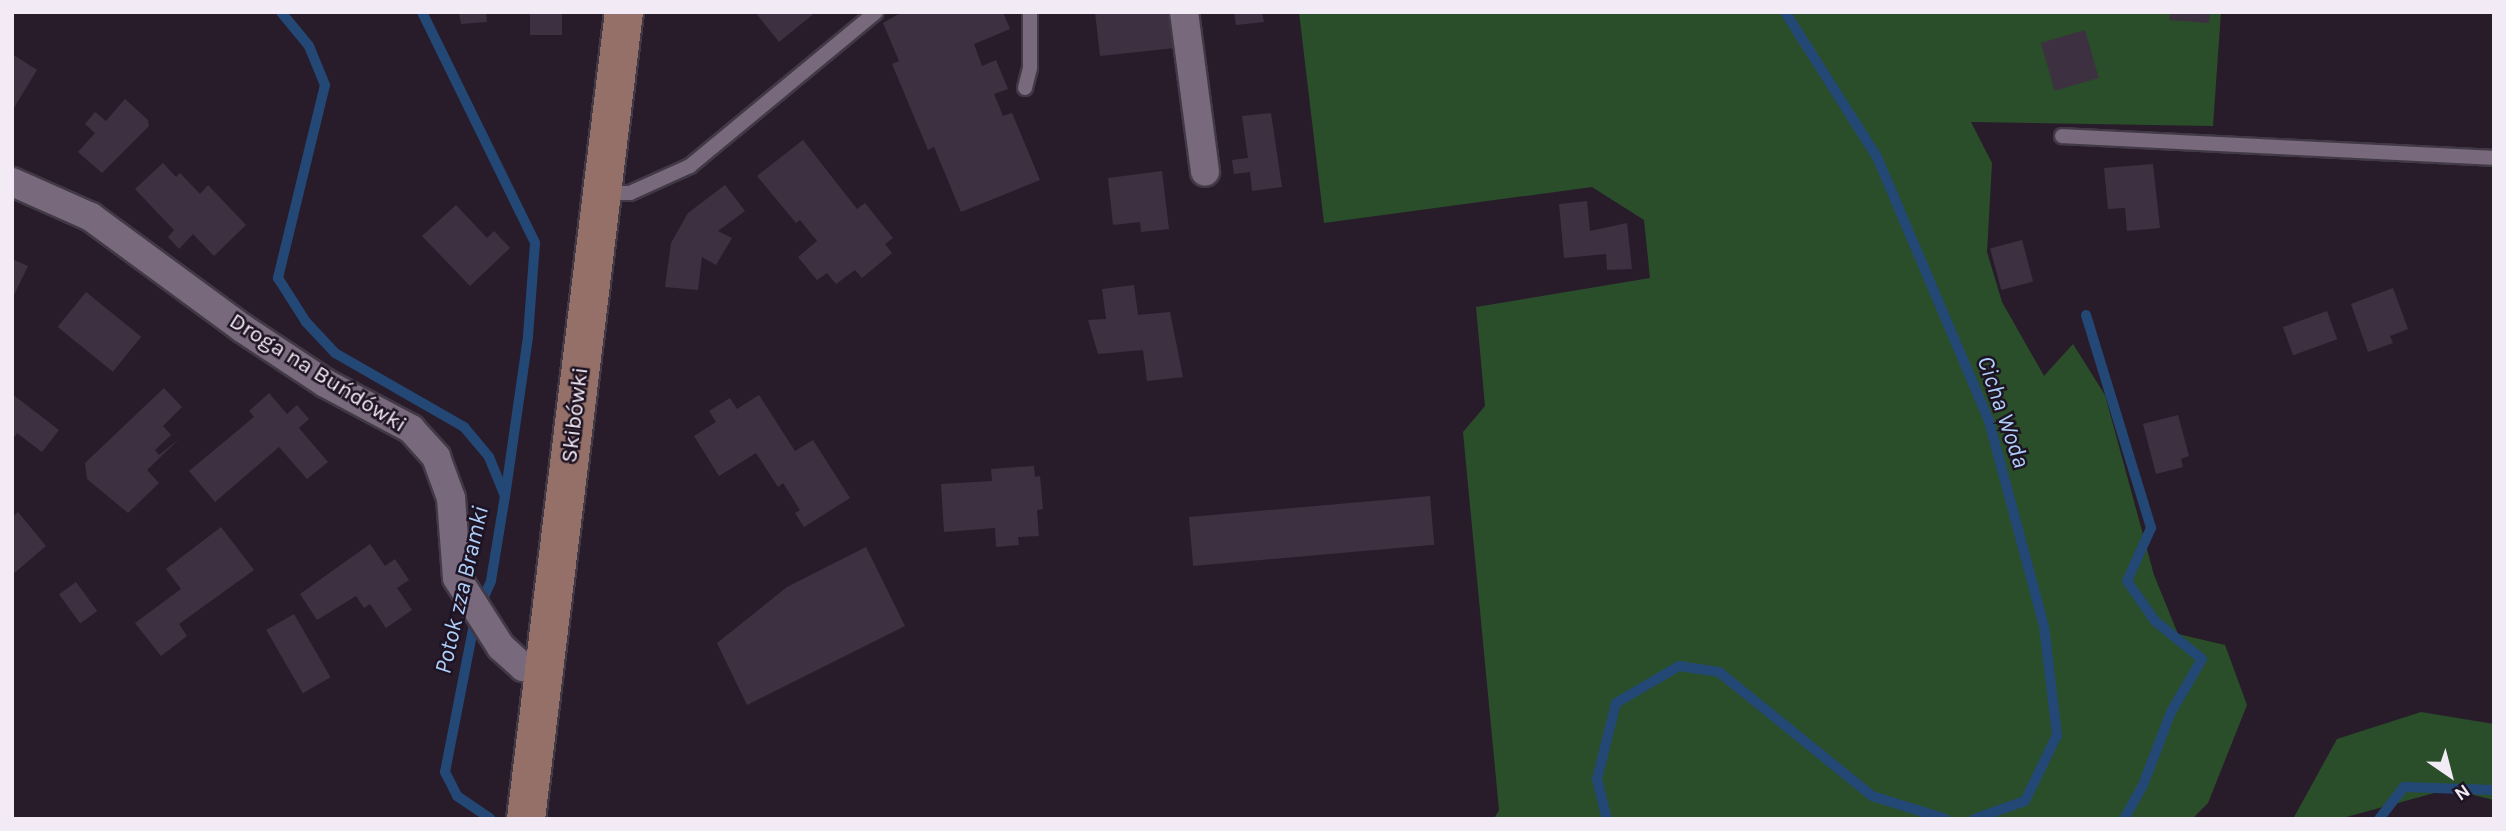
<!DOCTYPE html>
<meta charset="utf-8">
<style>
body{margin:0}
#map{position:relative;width:2506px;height:831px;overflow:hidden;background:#281c2b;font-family:Karla,sans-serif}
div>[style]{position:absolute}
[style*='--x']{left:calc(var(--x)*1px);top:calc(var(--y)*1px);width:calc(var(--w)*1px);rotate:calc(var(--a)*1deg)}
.green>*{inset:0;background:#2a4e29}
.stream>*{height:10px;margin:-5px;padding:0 5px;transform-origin:5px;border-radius:5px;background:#244875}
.building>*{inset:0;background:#3d3141;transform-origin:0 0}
.roads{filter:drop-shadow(2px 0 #423946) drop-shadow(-2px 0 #423946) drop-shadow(0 2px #423946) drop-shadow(0 -2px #423946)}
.lane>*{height:14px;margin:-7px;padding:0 7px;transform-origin:7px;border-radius:7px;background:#786a7c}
.street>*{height:28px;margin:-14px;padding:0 14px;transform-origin:14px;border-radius:14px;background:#786a7c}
.secondary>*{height:38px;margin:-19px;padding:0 19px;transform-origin:19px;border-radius:19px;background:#957068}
span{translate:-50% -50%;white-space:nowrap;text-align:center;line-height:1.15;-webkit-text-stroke:5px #1e1322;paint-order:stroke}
.street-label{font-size:23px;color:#f2eaf5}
.water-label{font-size:24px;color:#adcff9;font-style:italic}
.frame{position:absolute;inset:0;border:14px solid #f2eaf5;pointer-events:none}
.north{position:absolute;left:2415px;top:740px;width:70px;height:70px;-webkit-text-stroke:5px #1e1322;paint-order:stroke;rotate:145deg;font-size:19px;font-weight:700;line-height:28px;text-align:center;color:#f2eaf5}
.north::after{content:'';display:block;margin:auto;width:24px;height:32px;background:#f2eaf5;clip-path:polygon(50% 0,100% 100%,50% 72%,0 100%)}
</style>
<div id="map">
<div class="green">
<div style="clip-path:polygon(1299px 12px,2221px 12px,2213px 126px,1971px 122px,1992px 163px,1987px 252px,2002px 302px,2044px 376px,2073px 344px,2105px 395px,2154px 575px,2178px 634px,2225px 645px,2247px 705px,2208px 803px,2192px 819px,1494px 819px,1499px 810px,1463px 432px,1485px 406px,1476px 307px,1650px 278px,1644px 220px,1592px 187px,1324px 223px)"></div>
<div style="clip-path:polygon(2421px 712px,2494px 724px,2494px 800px,2449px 789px,2339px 819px,2293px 819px,2337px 739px)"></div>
</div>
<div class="stream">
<div style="--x:281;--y:12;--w:44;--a:50.5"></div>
<div style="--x:309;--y:46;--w:42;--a:67.7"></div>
<div style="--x:325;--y:85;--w:199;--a:103.7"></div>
<div style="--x:278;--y:278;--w:52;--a:57.5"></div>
<div style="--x:306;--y:322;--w:42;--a:46.9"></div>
<div style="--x:335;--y:353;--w:149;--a:29.8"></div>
<div style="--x:464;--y:427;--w:39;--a:50"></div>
<div style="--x:489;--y:457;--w:42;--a:67.7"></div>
<div style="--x:505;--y:496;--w:86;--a:99.4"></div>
<div style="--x:491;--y:581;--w:36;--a:114"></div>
<div style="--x:476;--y:614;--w:161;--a:101.1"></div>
<div style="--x:445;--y:772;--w:27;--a:63"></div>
<div style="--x:457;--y:796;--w:40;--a:34"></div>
<div style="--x:422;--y:12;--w:257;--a:63.9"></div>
<div style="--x:535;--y:243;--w:94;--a:94.3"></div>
<div style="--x:528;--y:337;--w:161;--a:98.2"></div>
<div style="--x:1785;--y:12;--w:172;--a:57.6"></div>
<div style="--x:1877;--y:157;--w:287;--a:67"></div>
<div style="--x:1989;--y:421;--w:212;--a:75"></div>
<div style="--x:2044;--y:626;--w:110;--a:83.2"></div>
<div style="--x:2057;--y:735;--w:73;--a:115.9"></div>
<div style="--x:2025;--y:801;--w:54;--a:160.6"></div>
<div style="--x:2086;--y:315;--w:223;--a:73"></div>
<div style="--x:2151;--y:528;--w:58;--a:114.4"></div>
<div style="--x:2127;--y:581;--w:49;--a:55"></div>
<div style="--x:2155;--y:621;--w:60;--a:39"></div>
<div style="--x:2202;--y:659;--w:61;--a:120.3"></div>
<div style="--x:2171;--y:712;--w:78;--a:111"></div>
<div style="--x:2143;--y:785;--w:39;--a:119"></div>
<div style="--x:1607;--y:819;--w:41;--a:-104"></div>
<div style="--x:1597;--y:779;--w:78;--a:-76"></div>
<div style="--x:1616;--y:703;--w:73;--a:-30.4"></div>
<div style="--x:1679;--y:666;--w:40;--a:8.5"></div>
<div style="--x:1719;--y:672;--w:197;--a:39"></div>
<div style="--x:1872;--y:796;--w:77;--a:17.3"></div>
<div style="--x:2379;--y:819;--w:41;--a:-52"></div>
<div style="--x:2404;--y:787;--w:90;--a:1.9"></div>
</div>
<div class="building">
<div style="clip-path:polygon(459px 12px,486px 12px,487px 22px,461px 24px)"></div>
<div style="left:530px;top:12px;width:32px;height:23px"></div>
<div style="clip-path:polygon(755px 12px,816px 12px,779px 42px)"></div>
<div style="clip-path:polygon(902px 12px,1003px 12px,1010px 29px,974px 44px,982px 66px,996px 60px,1008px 89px,994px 94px,1003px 116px,1012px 113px,1040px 180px,961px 212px,934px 147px,928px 150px,892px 64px,899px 61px,883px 23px)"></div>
<div style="clip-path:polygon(1095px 12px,1172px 12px,1175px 48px,1100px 56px)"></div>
<div style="clip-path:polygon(1234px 12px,1262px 12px,1264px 22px,1236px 25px)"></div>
<div style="clip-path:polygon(2170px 12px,2210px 12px,2209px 23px,2169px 20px)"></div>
<div style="left:2085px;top:30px;width:50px;height:46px;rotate:74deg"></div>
<div style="clip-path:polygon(12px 54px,37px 70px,12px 111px)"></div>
<div style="clip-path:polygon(125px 99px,148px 120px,149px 126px,102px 173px,78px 152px,95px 133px,85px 124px,95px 112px,106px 121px)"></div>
<div style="clip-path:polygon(1271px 113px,1282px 187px,1252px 191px,1250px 172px,1234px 174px,1232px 160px,1248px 158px,1242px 116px)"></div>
<div style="clip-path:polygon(803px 140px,857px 209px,865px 203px,893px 238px,885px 244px,892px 253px,862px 278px,855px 270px,836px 284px,827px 273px,817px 280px,798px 257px,817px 241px,800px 220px,796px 223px,757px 176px)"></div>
<div style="clip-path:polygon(163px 163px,176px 177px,180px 173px,200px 194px,208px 185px,246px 225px,214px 256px,193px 234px,179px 249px,168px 237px,174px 230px,135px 189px)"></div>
<div style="clip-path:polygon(2153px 164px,2160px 228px,2127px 231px,2125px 208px,2108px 209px,2104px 168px)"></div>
<div style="clip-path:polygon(1162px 171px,1169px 229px,1141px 232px,1140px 222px,1113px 225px,1108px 178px)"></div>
<div style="clip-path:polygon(725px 185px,745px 211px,718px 231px,732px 238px,716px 265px,702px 257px,698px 290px,665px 287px,671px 243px,688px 213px)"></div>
<div style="clip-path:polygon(1587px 201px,1590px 231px,1627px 223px,1632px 269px,1607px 270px,1606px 254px,1564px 258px,1559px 204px)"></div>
<div style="clip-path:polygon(456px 205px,487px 238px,494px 231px,510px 248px,470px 286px,422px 236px)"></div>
<div style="left:2022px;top:240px;width:43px;height:33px;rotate:75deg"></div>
<div style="clip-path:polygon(12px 259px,28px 266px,12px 299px)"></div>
<div style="clip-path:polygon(1134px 285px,1138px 315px,1170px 312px,1183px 377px,1147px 381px,1143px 350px,1098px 354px,1088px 320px,1106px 319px,1102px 289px)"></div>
<div style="clip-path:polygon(2393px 288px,2408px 329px,2390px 336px,2393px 343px,2368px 352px,2351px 304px)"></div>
<div style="left:86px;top:292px;width:71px;height:45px;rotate:39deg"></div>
<div style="left:2327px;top:311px;width:30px;height:47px;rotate:70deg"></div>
<div style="clip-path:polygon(164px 388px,182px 407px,163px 426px,171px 435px,155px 450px,159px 455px,179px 439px,147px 470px,159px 483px,128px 513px,87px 479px,85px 463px)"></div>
<div style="clip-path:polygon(269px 393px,287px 414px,297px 405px,309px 419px,299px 428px,328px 462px,307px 479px,279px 447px,215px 502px,189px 471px,254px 417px,249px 411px)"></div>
<div style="clip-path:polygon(12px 394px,59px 430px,42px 452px,17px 433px,12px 440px)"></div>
<div style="clip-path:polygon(759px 395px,795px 451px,813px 440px,850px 498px,804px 527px,795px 513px,800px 510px,783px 483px,778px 487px,756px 453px,719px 476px,694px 436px,716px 422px,709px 411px,730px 398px,737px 409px)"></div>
<div style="clip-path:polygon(2178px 415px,2189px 456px,2181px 459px,2183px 467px,2156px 474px,2143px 424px)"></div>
<div style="clip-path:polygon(1034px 466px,1035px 477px,1040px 476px,1043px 509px,1037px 510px,1039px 536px,1018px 537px,1019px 545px,996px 547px,995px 528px,944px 532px,941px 484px,992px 481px,991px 469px)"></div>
<div style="left:1430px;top:496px;width:49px;height:242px;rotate:85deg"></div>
<div style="clip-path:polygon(18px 512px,46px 546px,12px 575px,12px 517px)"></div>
<div style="clip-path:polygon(221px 527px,254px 570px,179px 624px,187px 636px,161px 656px,135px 623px,181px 589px,166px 569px)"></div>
<div style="clip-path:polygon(370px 544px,385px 566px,395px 559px,409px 580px,397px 588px,412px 610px,386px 628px,370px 604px,364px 608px,356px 596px,317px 620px,300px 594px)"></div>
<div style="clip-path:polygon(866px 547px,905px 626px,747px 705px,717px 643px,787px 587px)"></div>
<div style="left:76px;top:582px;width:36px;height:21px;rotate:54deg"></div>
<div style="left:294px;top:614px;width:73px;height:32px;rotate:60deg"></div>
</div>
<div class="roads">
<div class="lane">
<div style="--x:1025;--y:88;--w:21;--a:-76"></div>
<div style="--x:1030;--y:68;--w:56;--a:-90"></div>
<div style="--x:2062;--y:136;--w:433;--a:2.9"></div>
<div style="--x:604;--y:193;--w:26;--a:0"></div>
<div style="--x:630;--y:193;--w:66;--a:-24.2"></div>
<div style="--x:690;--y:166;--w:241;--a:-39.6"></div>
</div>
<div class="street">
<div style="--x:1184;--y:12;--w:161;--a:82.5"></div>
<div style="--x:12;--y:182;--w:86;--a:23.9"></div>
<div style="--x:91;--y:217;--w:187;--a:36.3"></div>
<div style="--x:242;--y:328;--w:100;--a:33.5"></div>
<div style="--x:325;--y:383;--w:98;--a:28.1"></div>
<div style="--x:411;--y:429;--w:38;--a:48"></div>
<div style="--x:436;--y:457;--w:44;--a:69.9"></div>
<div style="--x:451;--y:498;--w:80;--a:85.7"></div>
<div style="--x:457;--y:578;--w:82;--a:57.5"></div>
<div style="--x:501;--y:647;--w:30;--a:42"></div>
<div style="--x:523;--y:667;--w:22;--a:13"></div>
</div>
<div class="secondary">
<div style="--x:526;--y:819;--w:813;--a:-83.08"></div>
</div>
</div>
<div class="street-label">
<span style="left:318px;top:373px;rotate:32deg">Droga na Buńdówki</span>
<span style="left:575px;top:415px;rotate:-83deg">Skibówki</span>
</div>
<div class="water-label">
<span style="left:2003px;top:412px;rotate:71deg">Cicha Woda</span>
<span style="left:462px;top:590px;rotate:-77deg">Potok zza Bramki</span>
</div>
<div class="frame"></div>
<div class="north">N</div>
</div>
